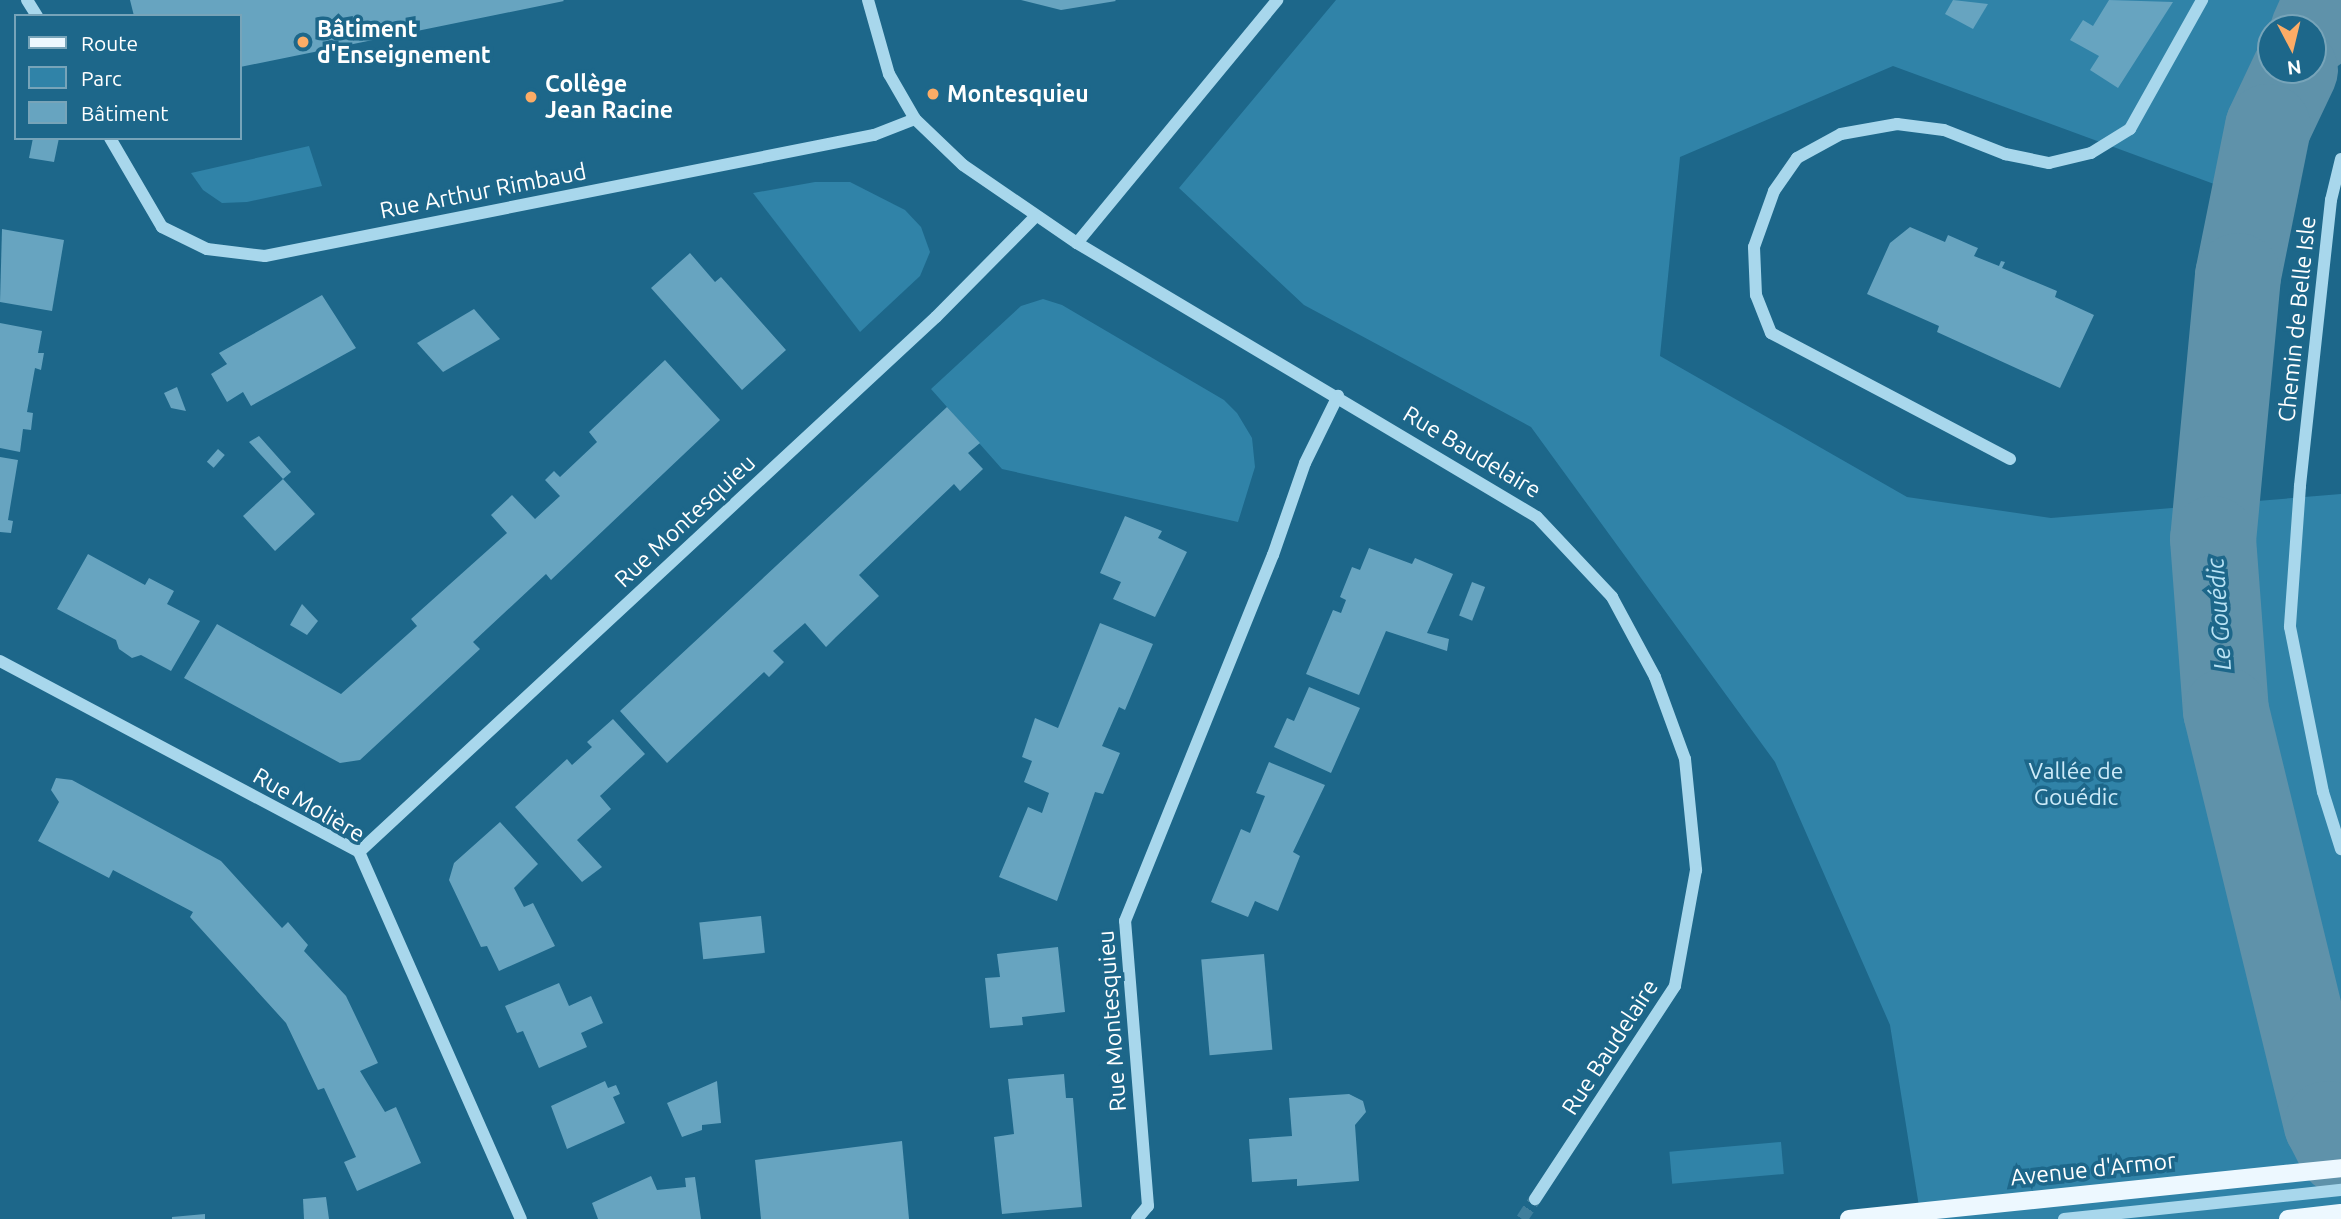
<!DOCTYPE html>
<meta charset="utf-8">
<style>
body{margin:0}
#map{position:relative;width:2341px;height:1219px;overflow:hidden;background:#1d678a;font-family:Ubuntu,sans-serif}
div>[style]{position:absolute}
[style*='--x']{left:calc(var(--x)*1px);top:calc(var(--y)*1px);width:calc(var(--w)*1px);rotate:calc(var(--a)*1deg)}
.green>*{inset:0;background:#3083a8;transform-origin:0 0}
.river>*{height:86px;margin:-43px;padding:0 43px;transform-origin:43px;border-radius:43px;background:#5f92aa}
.building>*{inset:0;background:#67a4c0;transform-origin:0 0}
.minor-tunnel>*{height:12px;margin-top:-6px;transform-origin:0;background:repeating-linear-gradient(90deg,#3f7e9c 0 12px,transparent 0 18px)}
.minor>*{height:12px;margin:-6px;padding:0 6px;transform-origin:6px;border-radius:6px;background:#a8d7ec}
.major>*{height:18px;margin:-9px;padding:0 9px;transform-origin:9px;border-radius:9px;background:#edf8ff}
.dots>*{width:19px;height:19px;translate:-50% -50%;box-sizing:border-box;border:4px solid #1d678a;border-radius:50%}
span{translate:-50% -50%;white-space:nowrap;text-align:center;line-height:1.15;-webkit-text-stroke:7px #1d678a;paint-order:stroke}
.poi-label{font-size:23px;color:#fff;font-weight:700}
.left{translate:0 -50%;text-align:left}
.street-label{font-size:23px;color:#fff}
.park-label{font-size:23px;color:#cdebf9}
.water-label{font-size:24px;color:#b8e2f4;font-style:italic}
.legend{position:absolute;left:14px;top:14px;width:228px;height:126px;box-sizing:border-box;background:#1d678a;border:2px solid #77a4b9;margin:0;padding:9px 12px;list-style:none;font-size:21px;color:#fff}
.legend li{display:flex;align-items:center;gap:14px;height:35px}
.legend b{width:35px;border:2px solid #77a4b9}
.north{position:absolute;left:2257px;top:14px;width:70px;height:70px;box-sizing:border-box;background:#1d678a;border:2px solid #77a4b9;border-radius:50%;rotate:173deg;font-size:19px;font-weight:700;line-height:28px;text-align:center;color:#fff}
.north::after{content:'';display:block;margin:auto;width:24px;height:32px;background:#fcac66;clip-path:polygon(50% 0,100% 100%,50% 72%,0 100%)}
</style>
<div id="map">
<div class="green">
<div style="clip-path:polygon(evenodd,1336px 0,2341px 0,2341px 56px,2282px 209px,1893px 66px,1680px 157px,1660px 356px,1907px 497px,2051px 518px,2341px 494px,2341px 1219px,1921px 1219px,1890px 1025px,1775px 762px,1531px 427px,1304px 305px,1179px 188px,1336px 0,2271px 28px,2313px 28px,2313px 70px,2271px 70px,2271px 28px)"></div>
<div style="clip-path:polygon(309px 146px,322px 186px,247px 202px,222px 203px,203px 190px,191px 173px)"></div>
<div style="clip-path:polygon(815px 182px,850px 182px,905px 210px,921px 227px,930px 252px,920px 276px,860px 332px,753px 193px)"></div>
<div style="clip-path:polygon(1043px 299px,1062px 305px,1224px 400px,1237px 413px,1252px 438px,1255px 467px,1238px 522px,1002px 469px,947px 407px,931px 389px,1021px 306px)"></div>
<div style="left:1781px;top:1142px;width:32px;height:112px;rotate:85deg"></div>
</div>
<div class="river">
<div style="--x:2313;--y:31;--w:34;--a:-66"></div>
<div style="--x:2295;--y:70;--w:63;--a:115.3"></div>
<div style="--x:2268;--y:127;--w:152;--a:101.4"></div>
<div style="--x:2238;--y:276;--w:264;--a:95.4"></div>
<div style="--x:2213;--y:539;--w:172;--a:85.7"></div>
<div style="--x:2226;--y:711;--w:425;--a:76.3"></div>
<div style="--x:2327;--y:1124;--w:31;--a:63"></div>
</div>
<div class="building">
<div style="clip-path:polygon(130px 0,563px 0,564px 1px,240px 67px,240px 16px,134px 16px)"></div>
<div style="clip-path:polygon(1021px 0,1115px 0,1116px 1px,1061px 10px)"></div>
<div style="clip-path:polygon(1953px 0,1988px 4px,1973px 29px,1945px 14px)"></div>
<div style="clip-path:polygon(2109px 0,2173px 2px,2118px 88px,2090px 70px,2099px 56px,2070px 40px,2083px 20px,2093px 26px)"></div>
<div style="clip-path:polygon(33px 138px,59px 138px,54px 162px,29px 158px)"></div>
<div style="clip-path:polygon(1910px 227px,1945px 242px,1948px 235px,1973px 246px,1978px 248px,1974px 256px,1999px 266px,2001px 261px,2005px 262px,2002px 268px,2057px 291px,2055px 297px,2094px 315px,2060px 388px,1937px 332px,1939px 326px,1867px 294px,1890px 243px)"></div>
<div style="clip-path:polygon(2px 229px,64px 240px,52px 311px,0 302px)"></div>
<div style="clip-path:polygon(690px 253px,715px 282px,721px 277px,786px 350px,742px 390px,651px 288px)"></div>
<div style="clip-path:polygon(322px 295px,356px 348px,251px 406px,243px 392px,227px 402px,211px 374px,227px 364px,219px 353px)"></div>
<div style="clip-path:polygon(474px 309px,500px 339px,443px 372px,417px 343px)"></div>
<div style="clip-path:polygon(0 323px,42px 331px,38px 353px,44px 353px,41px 370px,35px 368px,27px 412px,33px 413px,31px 430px,23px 429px,20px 452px,0 448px)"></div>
<div style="clip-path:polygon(665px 360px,720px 420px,551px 580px,546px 574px,473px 642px,480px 649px,360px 760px,340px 763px,184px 678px,217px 624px,341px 694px,417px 626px,411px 619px,507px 533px,491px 515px,512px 495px,535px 519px,560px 496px,545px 480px,554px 471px,560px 477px,597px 442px,589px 432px)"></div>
<div style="clip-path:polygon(177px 387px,186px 411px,171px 408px,164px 393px)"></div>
<div style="clip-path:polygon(947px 407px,980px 443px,968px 453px,983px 469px,960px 491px,954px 484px,859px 575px,879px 596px,836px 637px,826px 647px,805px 623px,773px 651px,784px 662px,769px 677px,764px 672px,667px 763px,620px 711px)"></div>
<div style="clip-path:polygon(259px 436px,291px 472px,283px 479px,315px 514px,275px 551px,243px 516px,283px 479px,249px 442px)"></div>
<div style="left:218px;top:449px;width:9px;height:17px;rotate:41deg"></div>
<div style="clip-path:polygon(0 457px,18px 460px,8px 520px,13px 521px,11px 533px,0 532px)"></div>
<div style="clip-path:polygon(1125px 516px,1162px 531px,1158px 538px,1187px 552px,1155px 617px,1113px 599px,1121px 582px,1100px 573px)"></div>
<div style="clip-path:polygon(1369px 548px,1412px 564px,1415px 558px,1453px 574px,1427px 633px,1449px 639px,1447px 651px,1386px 631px,1359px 695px,1306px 674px,1333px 610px,1341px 613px,1346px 600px,1340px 597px,1352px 567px,1360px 570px)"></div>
<div style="clip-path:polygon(88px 554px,145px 585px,149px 578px,174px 591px,167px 604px,200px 621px,171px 671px,141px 655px,132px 658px,119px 649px,116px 640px,57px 609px)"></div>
<div style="left:1472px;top:582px;width:14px;height:36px;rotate:21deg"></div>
<div style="clip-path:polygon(302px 604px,318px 621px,307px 635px,290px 625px)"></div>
<div style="clip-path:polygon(1100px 623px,1153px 644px,1125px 710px,1119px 707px,1102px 746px,1120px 753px,1103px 794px,1095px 792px,1057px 901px,999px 877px,1028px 807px,1042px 813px,1049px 793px,1024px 782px,1032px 761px,1022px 757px,1035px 718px,1058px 728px)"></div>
<div style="clip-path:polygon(1309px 687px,1360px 708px,1331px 773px,1274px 747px,1287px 718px,1294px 721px)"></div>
<div style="clip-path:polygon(613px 719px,645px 754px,600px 796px,611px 809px,577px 840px,602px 867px,582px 882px,515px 807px,567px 759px,572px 765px,592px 747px,587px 742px)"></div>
<div style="clip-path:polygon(1269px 762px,1325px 785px,1293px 852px,1300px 856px,1278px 911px,1255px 901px,1248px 917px,1211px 902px,1241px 829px,1250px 833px,1265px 796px,1256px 793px)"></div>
<div style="clip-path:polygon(56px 778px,72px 780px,221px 861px,282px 928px,288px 922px,308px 945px,304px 951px,346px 996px,378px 1063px,360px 1071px,385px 1112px,396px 1107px,421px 1163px,357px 1191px,344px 1162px,356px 1157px,324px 1088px,318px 1090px,286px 1023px,190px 917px,193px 912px,113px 870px,109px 878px,38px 841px,59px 802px,51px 790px)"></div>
<div style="clip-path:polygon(500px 822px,538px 864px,514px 888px,524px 907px,533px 903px,555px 946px,499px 971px,487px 946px,481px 947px,449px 880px,454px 863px)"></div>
<div style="left:761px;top:916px;width:37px;height:62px;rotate:84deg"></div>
<div style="clip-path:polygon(1058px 947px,1065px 1012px,1022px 1017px,1023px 1025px,990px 1028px,985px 978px,1000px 977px,997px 954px)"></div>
<div style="left:1264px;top:954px;width:96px;height:63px;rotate:85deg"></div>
<div style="clip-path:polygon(559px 983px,569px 1006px,591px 996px,603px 1023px,581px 1033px,587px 1047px,539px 1068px,523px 1031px,517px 1033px,505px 1006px)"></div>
<div style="clip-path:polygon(1064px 1074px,1066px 1098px,1073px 1098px,1082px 1207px,1002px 1214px,994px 1137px,1014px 1134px,1008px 1079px)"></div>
<div style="clip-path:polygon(605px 1081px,608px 1088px,616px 1085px,620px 1094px,613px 1097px,625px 1123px,567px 1149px,551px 1106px)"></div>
<div style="clip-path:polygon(717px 1081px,721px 1123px,702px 1125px,702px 1130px,682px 1137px,667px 1103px)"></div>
<div style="clip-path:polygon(1349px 1094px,1363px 1101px,1366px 1112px,1355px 1125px,1359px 1181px,1297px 1186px,1297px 1179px,1252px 1182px,1249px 1139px,1292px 1136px,1289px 1098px)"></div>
<div style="clip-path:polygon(902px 1141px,909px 1219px,761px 1219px,755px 1160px)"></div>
<div style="clip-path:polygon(651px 1176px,657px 1190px,686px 1187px,685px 1178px,695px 1177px,701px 1219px,598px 1219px,592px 1203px)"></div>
<div style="clip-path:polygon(326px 1197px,329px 1219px,304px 1219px,303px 1199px)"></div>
<div style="clip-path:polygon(205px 1214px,205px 1219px,172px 1219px,172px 1217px)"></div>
</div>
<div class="minor-tunnel">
<div style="--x:1522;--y:1219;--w:24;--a:-57"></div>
</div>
<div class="minor">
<div style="--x:27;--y:0;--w:19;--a:58"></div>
<div style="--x:868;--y:0;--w:77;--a:74.2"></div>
<div style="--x:889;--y:74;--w:52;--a:60"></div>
<div style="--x:915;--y:119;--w:66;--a:43.8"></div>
<div style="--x:963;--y:165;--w:138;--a:34.4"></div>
<div style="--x:1077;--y:243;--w:535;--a:30.78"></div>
<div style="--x:1537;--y:517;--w:110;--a:46.8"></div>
<div style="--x:1612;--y:597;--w:91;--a:61.7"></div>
<div style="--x:1655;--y:677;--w:87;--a:69.9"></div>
<div style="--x:1685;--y:759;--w:112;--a:84.3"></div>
<div style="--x:1696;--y:870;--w:118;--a:100.3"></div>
<div style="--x:1675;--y:986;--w:255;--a:123.3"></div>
<div style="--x:110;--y:138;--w:103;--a:59.7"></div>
<div style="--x:162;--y:227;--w:50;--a:26.1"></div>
<div style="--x:207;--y:249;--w:58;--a:6.9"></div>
<div style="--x:265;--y:256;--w:621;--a:-11.24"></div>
<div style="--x:874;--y:135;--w:44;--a:-21.3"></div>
<div style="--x:2341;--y:159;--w:42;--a:103.7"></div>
<div style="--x:2331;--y:200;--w:288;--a:96.2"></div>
<div style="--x:2300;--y:486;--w:141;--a:94.1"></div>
<div style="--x:2290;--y:627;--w:168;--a:78.7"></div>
<div style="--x:2323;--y:792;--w:60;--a:72.5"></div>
<div style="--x:1077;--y:243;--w:315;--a:-50.5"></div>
<div style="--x:2010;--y:459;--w:270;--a:-152.2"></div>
<div style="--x:1771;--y:333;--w:41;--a:-111.5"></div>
<div style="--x:1756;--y:295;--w:48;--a:-92.4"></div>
<div style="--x:1754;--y:247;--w:59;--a:-70.3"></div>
<div style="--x:1774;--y:191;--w:40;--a:-55.1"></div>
<div style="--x:1797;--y:158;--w:50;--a:-28.6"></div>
<div style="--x:1841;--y:134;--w:57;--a:-10.1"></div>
<div style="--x:1897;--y:124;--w:47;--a:7.3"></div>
<div style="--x:1944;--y:130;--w:66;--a:21.5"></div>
<div style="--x:2005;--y:154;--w:45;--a:11.6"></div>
<div style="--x:2049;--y:163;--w:43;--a:-13.4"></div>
<div style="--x:2091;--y:153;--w:46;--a:-31.6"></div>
<div style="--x:2130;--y:129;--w:148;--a:-60.8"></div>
<div style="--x:0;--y:661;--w:407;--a:28"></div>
<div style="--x:359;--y:852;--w:401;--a:66.2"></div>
<div style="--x:359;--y:852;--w:787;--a:-42.84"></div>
<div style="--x:936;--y:317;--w:141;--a:-45.3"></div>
<div style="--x:1137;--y:1219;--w:17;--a:-50"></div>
<div style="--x:1148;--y:1206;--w:286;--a:-94.6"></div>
<div style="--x:1125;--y:921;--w:395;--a:-68"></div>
<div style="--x:1273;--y:555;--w:97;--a:-70.8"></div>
<div style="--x:1305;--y:463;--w:75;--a:-63.8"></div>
<div style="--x:2064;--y:1219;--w:279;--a:-6"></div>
</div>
<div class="major">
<div style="--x:1849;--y:1219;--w:495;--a:-5.9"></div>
<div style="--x:2288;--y:1219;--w:53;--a:-6.5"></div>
</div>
<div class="dots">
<div style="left:303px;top:42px;background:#fcac66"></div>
<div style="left:933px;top:94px;background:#fcac66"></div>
<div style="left:531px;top:97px;background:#fcac66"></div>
</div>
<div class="poi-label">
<span class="left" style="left:317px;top:42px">Bâtiment<br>d'Enseignement</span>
<span class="left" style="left:545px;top:97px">Collège<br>Jean Racine</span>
<span class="left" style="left:947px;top:94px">Montesquieu</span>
</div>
<div class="street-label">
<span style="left:483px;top:191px;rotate:-11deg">Rue Arthur Rimbaud</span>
<span style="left:2297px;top:319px;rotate:-84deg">Chemin de Belle Isle</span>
<span style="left:1472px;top:452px;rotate:31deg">Rue Baudelaire</span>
<span style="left:685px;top:521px;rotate:-43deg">Rue Montesquieu</span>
<span style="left:309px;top:805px;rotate:30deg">Rue Molière</span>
<span style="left:1112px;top:1021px;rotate:-94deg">Rue Montesquieu</span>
<span style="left:1610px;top:1047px;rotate:-57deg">Rue Baudelaire</span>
<span style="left:2093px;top:1169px;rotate:-6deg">Avenue d'Armor</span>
</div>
<div class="park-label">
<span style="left:2076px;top:784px">Vallée de<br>Gouédic</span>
</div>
<div class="water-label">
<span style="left:2219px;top:614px;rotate:-94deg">Le Gouédic</span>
</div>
<ul class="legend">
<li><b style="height:9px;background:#edf8ff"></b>Route</li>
<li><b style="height:19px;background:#3083a8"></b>Parc</li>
<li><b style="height:19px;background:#67a4c0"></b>Bâtiment</li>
</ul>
<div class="north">N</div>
</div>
